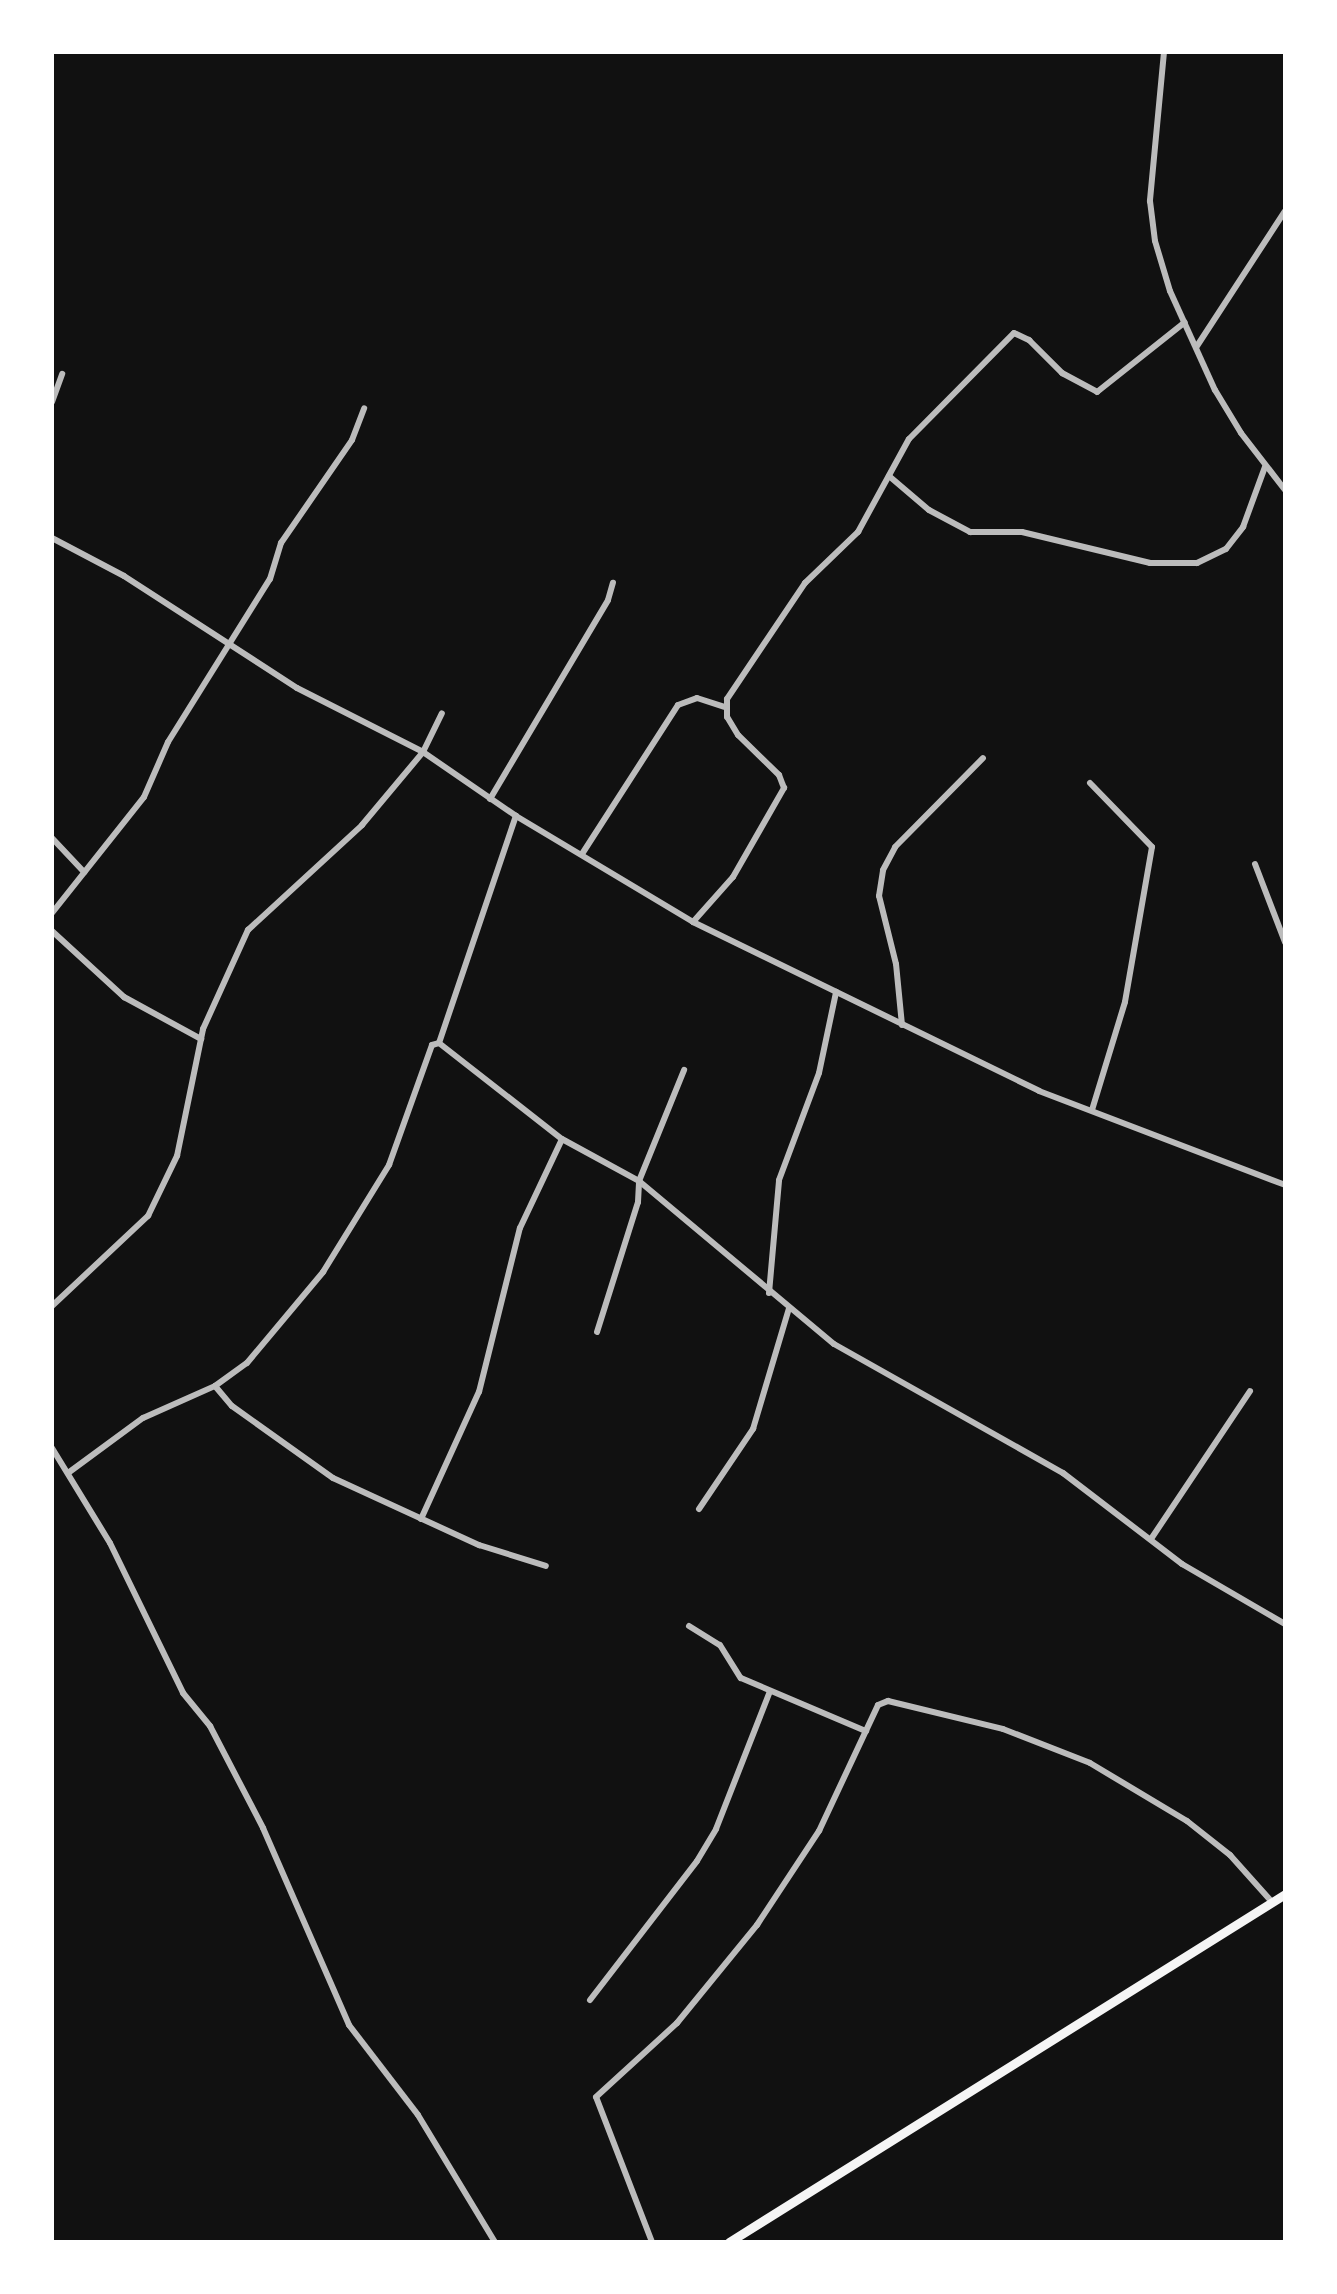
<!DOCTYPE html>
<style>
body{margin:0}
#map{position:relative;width:1337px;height:2294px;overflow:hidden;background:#111;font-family:Raleway,sans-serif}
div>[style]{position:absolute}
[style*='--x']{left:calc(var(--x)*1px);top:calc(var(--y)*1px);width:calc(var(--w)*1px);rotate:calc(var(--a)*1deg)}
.minor>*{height:6px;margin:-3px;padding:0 3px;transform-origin:3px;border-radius:3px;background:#bcbcbc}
.secondary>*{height:9px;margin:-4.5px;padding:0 4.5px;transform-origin:4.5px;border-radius:4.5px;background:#f5f5f5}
span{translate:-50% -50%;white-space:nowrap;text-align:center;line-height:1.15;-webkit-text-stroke:8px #fff;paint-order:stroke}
.frame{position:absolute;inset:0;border:54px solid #fff;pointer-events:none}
</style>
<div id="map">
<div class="minor">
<div style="--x:1164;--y:52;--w:150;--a:95.4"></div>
<div style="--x:1150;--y:201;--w:40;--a:82.9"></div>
<div style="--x:1155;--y:241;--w:52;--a:73.3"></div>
<div style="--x:1170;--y:291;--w:109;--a:65.6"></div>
<div style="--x:1215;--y:390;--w:50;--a:58.8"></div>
<div style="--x:1241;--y:433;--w:72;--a:52.3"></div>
<div style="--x:1197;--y:346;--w:161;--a:-56.9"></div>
<div style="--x:52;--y:402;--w:30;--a:-70"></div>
<div style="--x:889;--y:476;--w:52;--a:40.4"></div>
<div style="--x:929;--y:510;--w:47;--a:28.2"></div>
<div style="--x:970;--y:532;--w:52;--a:0"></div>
<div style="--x:1022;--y:532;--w:132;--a:13.6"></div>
<div style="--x:1150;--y:563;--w:47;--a:0"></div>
<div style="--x:1197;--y:563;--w:32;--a:-26"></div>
<div style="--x:1226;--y:549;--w:28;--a:-52"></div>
<div style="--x:1243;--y:527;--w:64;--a:-69.9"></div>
<div style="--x:52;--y:538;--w:81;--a:27.8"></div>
<div style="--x:124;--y:576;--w:206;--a:32.9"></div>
<div style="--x:297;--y:688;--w:141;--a:26.9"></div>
<div style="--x:423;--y:752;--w:113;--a:34.5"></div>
<div style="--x:516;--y:816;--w:206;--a:30.9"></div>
<div style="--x:693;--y:922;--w:385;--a:26"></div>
<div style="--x:1039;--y:1091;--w:263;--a:20.9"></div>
<div style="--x:1090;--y:783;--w:89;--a:45.9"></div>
<div style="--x:1152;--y:847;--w:157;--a:99.9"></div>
<div style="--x:1125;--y:1002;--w:113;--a:107"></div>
<div style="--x:490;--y:799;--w:231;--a:-59.3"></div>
<div style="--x:608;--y:600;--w:18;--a:-74"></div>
<div style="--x:52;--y:838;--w:47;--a:46.7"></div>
<div style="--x:582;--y:854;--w:177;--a:-57.2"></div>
<div style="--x:678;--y:705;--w:20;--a:-20"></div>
<div style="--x:697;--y:698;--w:28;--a:18"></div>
<div style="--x:1255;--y:864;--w:84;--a:69"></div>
<div style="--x:52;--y:913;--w:148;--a:-51.6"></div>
<div style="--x:144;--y:797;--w:60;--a:-66.4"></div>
<div style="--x:168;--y:742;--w:192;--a:-58"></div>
<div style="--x:270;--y:579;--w:38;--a:-73"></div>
<div style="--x:281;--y:543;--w:125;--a:-55.4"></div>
<div style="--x:352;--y:440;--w:34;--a:-69"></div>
<div style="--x:693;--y:922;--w:60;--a:-48.4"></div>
<div style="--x:733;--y:877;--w:103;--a:-60.2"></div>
<div style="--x:784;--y:788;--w:14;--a:-111"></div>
<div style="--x:779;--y:775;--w:57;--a:-135.7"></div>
<div style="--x:738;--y:735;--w:21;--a:-121"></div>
<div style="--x:727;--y:717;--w:18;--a:-90"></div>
<div style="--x:727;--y:699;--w:140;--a:-56.1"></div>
<div style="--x:805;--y:583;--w:74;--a:-43.9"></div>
<div style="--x:858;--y:532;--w:106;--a:-61.3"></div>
<div style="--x:909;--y:439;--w:149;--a:-45.3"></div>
<div style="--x:1014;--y:333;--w:17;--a:25"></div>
<div style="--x:1029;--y:340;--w:47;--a:45"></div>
<div style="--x:1062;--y:373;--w:40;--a:28"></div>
<div style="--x:1097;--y:392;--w:112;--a:-38.5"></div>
<div style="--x:52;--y:931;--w:98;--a:42.5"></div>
<div style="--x:124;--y:997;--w:88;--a:28.6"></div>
<div style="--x:902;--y:1025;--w:61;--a:-95.6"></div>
<div style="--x:896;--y:964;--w:70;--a:-104"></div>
<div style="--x:879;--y:896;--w:26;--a:-81"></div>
<div style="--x:883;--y:870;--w:26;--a:-62"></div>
<div style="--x:895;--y:847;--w:125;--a:-45.3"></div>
<div style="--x:439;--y:1043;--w:156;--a:38"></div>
<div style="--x:562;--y:1139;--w:88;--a:28.6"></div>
<div style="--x:639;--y:1181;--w:254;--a:39.9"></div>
<div style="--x:834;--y:1344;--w:263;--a:29.4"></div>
<div style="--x:1063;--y:1473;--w:150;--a:37.4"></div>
<div style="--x:1182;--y:1564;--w:119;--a:30.2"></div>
<div style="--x:769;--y:1293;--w:113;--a:-84.9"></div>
<div style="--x:779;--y:1180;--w:114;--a:-69.5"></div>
<div style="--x:819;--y:1073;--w:83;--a:-78.1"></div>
<div style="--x:52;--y:1306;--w:132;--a:-43.2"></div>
<div style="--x:148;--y:1216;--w:67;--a:-64.2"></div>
<div style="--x:177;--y:1156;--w:130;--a:-78.4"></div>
<div style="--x:203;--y:1029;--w:109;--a:-65.6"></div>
<div style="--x:248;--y:930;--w:155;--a:-42.6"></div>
<div style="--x:362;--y:825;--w:95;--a:-50.1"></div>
<div style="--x:423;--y:752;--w:43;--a:-64"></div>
<div style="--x:597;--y:1332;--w:136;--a:-72.5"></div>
<div style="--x:638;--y:1202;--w:21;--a:-87"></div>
<div style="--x:639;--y:1181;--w:120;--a:-67.9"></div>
<div style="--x:215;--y:1386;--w:26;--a:50"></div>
<div style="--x:232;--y:1406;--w:124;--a:35.5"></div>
<div style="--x:333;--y:1478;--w:161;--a:24.7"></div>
<div style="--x:479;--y:1545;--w:70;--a:17.4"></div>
<div style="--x:52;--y:1448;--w:111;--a:58.6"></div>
<div style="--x:110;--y:1543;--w:167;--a:64"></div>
<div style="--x:183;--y:1693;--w:43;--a:50.7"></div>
<div style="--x:210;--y:1726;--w:115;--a:62.5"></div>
<div style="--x:263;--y:1828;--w:215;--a:66.4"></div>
<div style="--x:349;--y:2025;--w:113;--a:52.5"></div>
<div style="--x:418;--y:2115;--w:149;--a:58.8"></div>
<div style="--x:68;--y:1473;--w:93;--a:-36.3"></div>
<div style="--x:143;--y:1418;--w:79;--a:-24"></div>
<div style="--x:215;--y:1386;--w:39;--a:-36"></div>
<div style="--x:247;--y:1363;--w:119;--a:-50.1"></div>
<div style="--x:323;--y:1272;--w:126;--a:-58.3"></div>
<div style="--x:389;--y:1165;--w:127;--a:-70.3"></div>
<div style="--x:432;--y:1045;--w:7;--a:-16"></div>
<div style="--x:439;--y:1043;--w:240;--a:-71.3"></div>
<div style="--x:699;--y:1509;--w:97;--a:-56"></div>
<div style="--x:753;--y:1429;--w:126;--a:-73.4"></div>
<div style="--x:421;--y:1519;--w:140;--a:-65.5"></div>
<div style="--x:479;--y:1392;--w:169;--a:-76"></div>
<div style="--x:520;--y:1228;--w:98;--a:-64.7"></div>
<div style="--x:1151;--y:1539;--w:178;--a:-56.2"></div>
<div style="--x:689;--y:1626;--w:36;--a:32"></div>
<div style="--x:720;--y:1645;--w:39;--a:58"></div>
<div style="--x:741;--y:1678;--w:136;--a:23"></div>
<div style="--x:590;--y:2000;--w:175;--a:-52.4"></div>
<div style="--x:697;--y:1861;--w:37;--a:-59"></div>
<div style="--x:716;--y:1829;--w:148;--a:-68.6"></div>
<div style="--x:652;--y:2242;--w:155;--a:-111.1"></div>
<div style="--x:596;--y:2097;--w:110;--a:-42.4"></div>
<div style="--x:677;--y:2023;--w:127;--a:-50.8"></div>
<div style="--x:757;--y:1925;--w:113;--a:-56.6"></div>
<div style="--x:819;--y:1831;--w:139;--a:-64.9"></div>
<div style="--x:878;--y:1705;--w:11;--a:-22"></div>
<div style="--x:888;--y:1701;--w:118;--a:13.7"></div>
<div style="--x:1003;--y:1729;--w:93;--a:21.3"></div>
<div style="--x:1090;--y:1763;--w:113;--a:30.9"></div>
<div style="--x:1187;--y:1821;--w:55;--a:38.3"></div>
<div style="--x:1230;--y:1855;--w:63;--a:48.2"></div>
</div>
<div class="secondary">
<div style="--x:729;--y:2242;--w:656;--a:-32.04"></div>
</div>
<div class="frame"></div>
</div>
